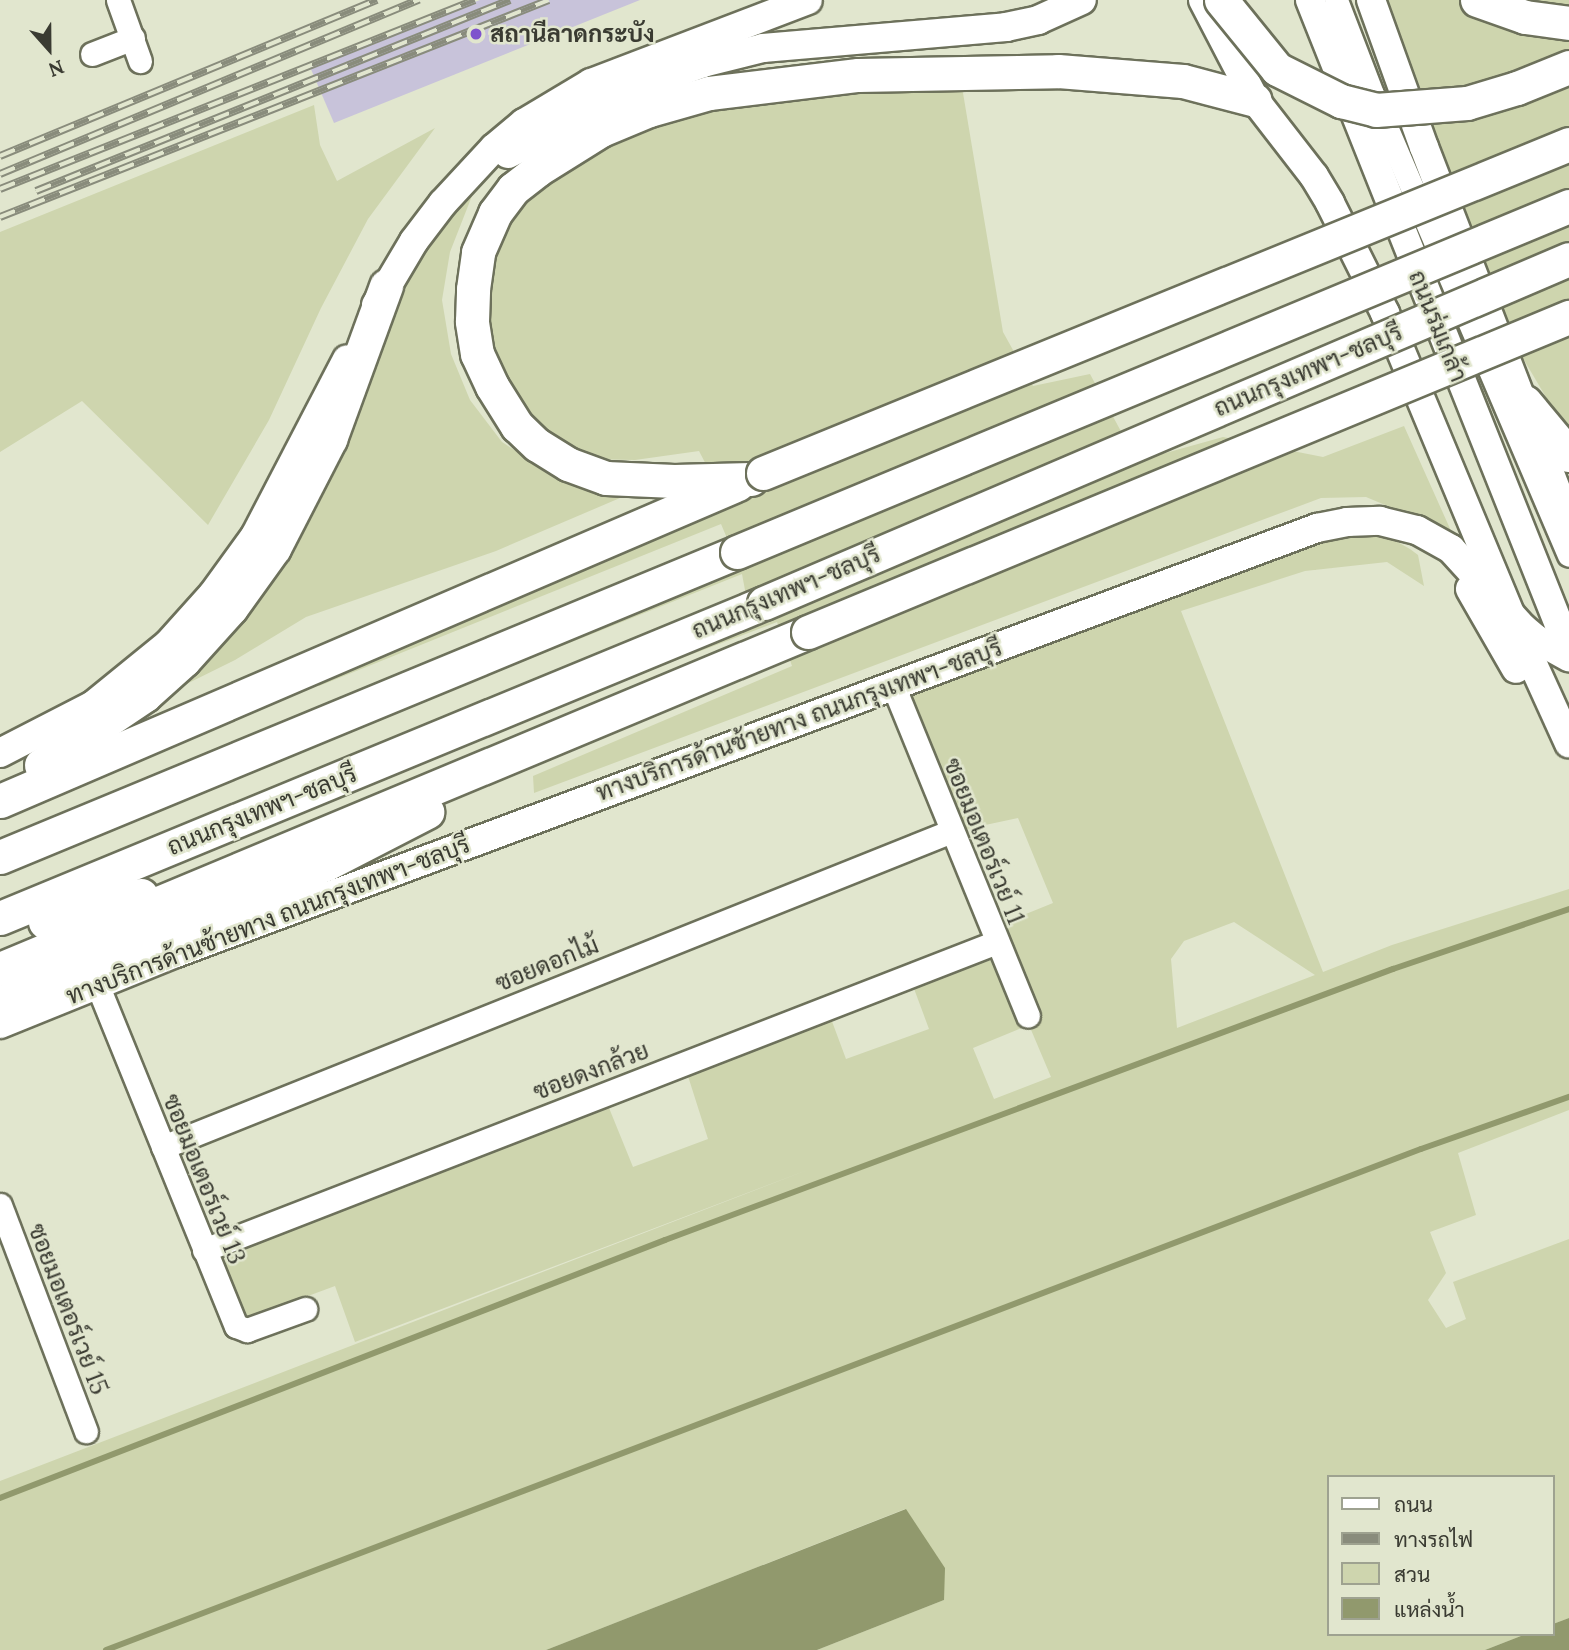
<!DOCTYPE html>
<meta charset="utf-8">
<style>
body{margin:0}
#map{position:relative;width:1569px;height:1650px;overflow:hidden;background:#e1e6ce;font-family:Lora,Sarabun,serif}
div>[style]{position:absolute}
[style*='--x']{left:calc(var(--x)*1px);top:calc(var(--y)*1px);width:calc(var(--w)*1px);rotate:calc(var(--a)*1deg)}
.green>*{inset:0;background:#ced5ae}
.water>*{inset:0;background:#91996d}
.stream>*{height:6px;margin:-3px;padding:0 3px;transform-origin:3px;border-radius:3px;background:#91996d}
.building>*{inset:0;background:#c8c3da}
.roads{filter:drop-shadow(2px 0 #6d715b) drop-shadow(-2px 0 #6d715b) drop-shadow(0 2px #6d715b) drop-shadow(0 -2px #6d715b)}
.minor>*{height:23px;margin:-11.5px;padding:0 11.5px;transform-origin:11.5px;border-radius:11.5px;background:#fff}
.major>*{height:28px;margin:-14px;padding:0 14px;transform-origin:14px;border-radius:14px;background:#fff}
.highway>*{height:33px;margin:-16.5px;padding:0 16.5px;transform-origin:16.5px;border-radius:16.5px;background:#fff}
.rail>*{height:8px;margin-top:-4px;transform-origin:0;background:repeating-linear-gradient(90deg,#e1e6ce 0 16px,#898c7c 0 32px);box-sizing:border-box;border-block:2px solid #898c7c}
.bridges{filter:drop-shadow(2px 0 #6d715b) drop-shadow(-2px 0 #6d715b) drop-shadow(0 2px #6d715b) drop-shadow(0 -2px #6d715b)}
.highway-bridge>*{height:33px;margin:-16.5px;padding:0 16.5px;transform-origin:16.5px;border-radius:16.5px;background:#fff}
.dots>*{width:19px;height:19px;translate:-50% -50%;box-sizing:border-box;border:4px solid #e1e6ce;border-radius:50%}
span{translate:-50% -50%;white-space:nowrap;text-align:center;line-height:1.15;-webkit-text-stroke:5px #e1e6ce;paint-order:stroke}
.poi-label{font-size:24px;color:#3a3b32;font-weight:700}
.left{translate:0 -50%;text-align:left}
.street-label{font-size:24px;color:#3a3b32}
.legend{position:absolute;left:1327px;top:1475px;width:228px;height:161px;box-sizing:border-box;background:#e1e6ce;border:2px solid #9ea290;margin:0;padding:9px 12px;list-style:none;font-size:21px;color:#3a3b32}
.legend li{display:flex;align-items:center;gap:14px;height:35px}
.legend b{width:35px;border:2px solid #9ea290}
.north{position:absolute;left:14px;top:14px;width:70px;height:70px;-webkit-text-stroke:5px #e1e6ce;paint-order:stroke;rotate:159deg;font-size:19px;font-weight:700;line-height:28px;text-align:center;color:#3a3b32}
.north::after{content:'';display:block;margin:auto;width:24px;height:32px;background:#3a3b32;clip-path:polygon(50% 0,100% 100%,50% 72%,0 100%)}
</style>
<div id="map">
<div class="green">
<div style="clip-path:polygon(1378px 0,1569px 0,1569px 436px,1502px 323px)"></div>
<div style="clip-path:polygon(961px 81px,1003px 332px,1033px 386px,1090px 374px,1137px 461px,1223px 437px,1323px 457px,1404px 426px,1456px 542px,1414px 517px,1366px 497px,1321px 498px,534px 793px,533px 776px,792px 666px,777px 622px,510px 723px,750px 617px,742px 574px,272px 762px,738px 564px,721px 524px,319px 686px,313px 675px,726px 503px,699px 451px,635px 460px,586px 459px,533px 430px,490px 367px,478px 287px,526px 186px,684px 106px)"></div>
<div style="clip-path:polygon(314px 105px,320px 145px,337px 181px,435px 128px,368px 219px,321px 308px,269px 420px,208px 525px,82px 401px,0 452px,0 232px)"></div>
<div style="clip-path:polygon(479px 178px,450px 252px,442px 300px,451px 354px,470px 400px,502px 442px,539px 466px,578px 478px,641px 489px,496px 551px,306px 617px,235px 660px,142px 706px,395px 285px)"></div>
<div style="clip-path:polygon(evenodd,1341px 530px,1385px 535px,1410px 549px,1418px 555px,1424px 586px,1387px 562px,1305px 571px,1181px 611px,1323px 972px,1392px 945px,1569px 889px,1569px 1110px,1458px 1153px,1476px 1215px,1430px 1232px,1446px 1273px,1428px 1300px,1446px 1328px,1466px 1319px,1453px 1282px,1569px 1239px,1569px 1618px,1553px 1624px,1553px 1477px,1329px 1477px,1329px 1634px,1526px 1634px,1485px 1650px,817px 1650px,944px 1600px,905px 1509px,546px 1650px,0 1650px,0 1481px,810px 1169px,355px 1342px,335px 1286px,243px 1320px,215px 1255px,607px 1103px,633px 1167px,708px 1139px,687px 1073px,830px 1016px,846px 1059px,929px 1029px,913px 986px,1000px 957px,989px 929px,1053px 903px,1018px 818px,943px 834px,900px 691px,1341px 530px,1234px 922px,1315px 975px,1177px 1028px,1171px 959px,1184px 941px,1234px 922px,1341px 530px,1029px 1025px,1051px 1077px,994px 1099px,973px 1048px,1029px 1025px)"></div>
</div>
<div class="water">
<div style="clip-path:polygon(906px 1509px,945px 1568px,944px 1600px,817px 1650px,546px 1650px)"></div>
<div style="clip-path:polygon(1569px 1618px,1569px 1650px,1485px 1650px,1526px 1634px,1553px 1634px,1553px 1624px)"></div>
</div>
<div class="stream">
<div style="--x:0;--y:1498;--w:713;--a:-21.2"></div>
<div style="--x:665;--y:1240;--w:777;--a:-20.42"></div>
<div style="--x:1393;--y:969;--w:186;--a:-18.8"></div>
<div style="--x:106;--y:1650;--w:1407;--a:-20.86"></div>
<div style="--x:1421;--y:1149;--w:157;--a:-19.4"></div>
</div>
<div class="building">
<div style="clip-path:polygon(480px 0,640px 0,334px 123px,310px 67px)"></div>
</div>
<div class="roads">
<div class="minor">
<div style="--x:118;--y:0;--w:65;--a:70.2"></div>
<div style="--x:1336;--y:0;--w:101;--a:69"></div>
<div style="--x:1372;--y:94;--w:501;--a:66.86"></div>
<div style="--x:92;--y:54;--w:44;--a:-21.3"></div>
<div style="--x:893;--y:685;--w:357;--a:67.8"></div>
<div style="--x:97;--y:984;--w:369;--a:67.9"></div>
<div style="--x:236;--y:1326;--w:12;--a:20"></div>
<div style="--x:247;--y:1330;--w:62;--a:-19.9"></div>
<div style="--x:163;--y:1147;--w:850;--a:-21.83"></div>
<div style="--x:0;--y:1205;--w:242;--a:69.2"></div>
<div style="--x:204;--y:1250;--w:851;--a:-21.23"></div>
</div>
<div class="major">
<div style="--x:1203;--y:0;--w:113;--a:62.5"></div>
<div style="--x:1255;--y:100;--w:96;--a:52.2"></div>
<div style="--x:1314;--y:176;--w:31;--a:59"></div>
<div style="--x:1330;--y:203;--w:123;--a:63.4"></div>
<div style="--x:1385;--y:313;--w:328;--a:67.4"></div>
<div style="--x:1511;--y:616;--w:140;--a:65.5"></div>
<div style="--x:1310;--y:0;--w:700;--a:68.27"></div>
<div style="--x:1371;--y:0;--w:156;--a:70.2"></div>
<div style="--x:1424;--y:147;--w:403;--a:68.9"></div>
<div style="--x:508;--y:154;--w:151;--a:-27.2"></div>
<div style="--x:642;--y:85;--w:65;--a:-19.8"></div>
<div style="--x:703;--y:63;--w:62;--a:-14"></div>
<div style="--x:763;--y:48;--w:244;--a:-4.9"></div>
<div style="--x:1006;--y:27;--w:33;--a:-12"></div>
<div style="--x:1038;--y:20;--w:48;--a:-24.4"></div>
<div style="--x:376;--y:305;--w:74;--a:-59.3"></div>
<div style="--x:414;--y:241;--w:48;--a:-52.7"></div>
<div style="--x:443;--y:203;--w:75;--a:-47.2"></div>
<div style="--x:494;--y:148;--w:39;--a:-40"></div>
<div style="--x:524;--y:123;--w:78;--a:-30.8"></div>
<div style="--x:591;--y:83;--w:232;--a:-20.9"></div>
<div style="--x:1470;--y:589;--w:92;--a:60.1"></div>
<div style="--x:0;--y:753;--w:105;--a:-27.3"></div>
<div style="--x:93;--y:705;--w:97;--a:-39.1"></div>
<div style="--x:168;--y:644;--w:67;--a:-48"></div>
<div style="--x:213;--y:594;--w:72;--a:-54.1"></div>
<div style="--x:255;--y:536;--w:199;--a:-62.5"></div>
<div style="--x:0;--y:1024;--w:190;--a:-22"></div>
<div style="--x:176;--y:953;--w:1218;--a:-20.43"></div>
<div style="--x:1317;--y:528;--w:31;--a:-11"></div>
<div style="--x:1347;--y:522;--w:33;--a:-2"></div>
<div style="--x:1380;--y:521;--w:38;--a:14"></div>
<div style="--x:1417;--y:530;--w:39;--a:29"></div>
<div style="--x:1451;--y:549;--w:107;--a:47.7"></div>
<div style="--x:1523;--y:628;--w:17;--a:40"></div>
<div style="--x:1536;--y:639;--w:38;--a:29"></div>
</div>
<div class="highway">
<div style="--x:1477;--y:0;--w:51;--a:19.5"></div>
<div style="--x:1525;--y:17;--w:44;--a:7.8"></div>
<div style="--x:1525;--y:402;--w:69;--a:50.3"></div>
<div style="--x:751;--y:479;--w:77;--a:178.5"></div>
<div style="--x:674;--y:481;--w:68;--a:-177.5"></div>
<div style="--x:606;--y:478;--w:40;--a:-159.8"></div>
<div style="--x:568;--y:464;--w:36;--a:-148"></div>
<div style="--x:537;--y:445;--w:28;--a:-136"></div>
<div style="--x:517;--y:426;--w:47;--a:-122"></div>
<div style="--x:492;--y:386;--w:35;--a:-115"></div>
<div style="--x:477;--y:354;--w:33;--a:-99"></div>
<div style="--x:472;--y:321;--w:32;--a:-88"></div>
<div style="--x:473;--y:289;--w:37;--a:-82"></div>
<div style="--x:478;--y:252;--w:43;--a:-66.4"></div>
<div style="--x:495;--y:213;--w:30;--a:-53"></div>
<div style="--x:513;--y:189;--w:31;--a:-38"></div>
<div style="--x:537;--y:170;--w:75;--a:-32"></div>
<div style="--x:601;--y:130;--w:52;--a:-22.6"></div>
<div style="--x:649;--y:110;--w:62;--a:-15.8"></div>
<div style="--x:709;--y:93;--w:150;--a:-6.9"></div>
<div style="--x:858;--y:75;--w:200;--a:-1.1"></div>
<div style="--x:1058;--y:71;--w:125;--a:4.6"></div>
<div style="--x:1183;--y:81;--w:74;--a:14.8"></div>
<div style="--x:41;--y:765;--w:125;--a:-33.9"></div>
<div style="--x:145;--y:695;--w:52;--a:-41.9"></div>
<div style="--x:184;--y:660;--w:70;--a:-47.9"></div>
<div style="--x:231;--y:608;--w:74;--a:-54.4"></div>
<div style="--x:274;--y:548;--w:123;--a:-62.8"></div>
<div style="--x:330;--y:439;--w:163;--a:-69.9"></div>
<div style="--x:0;--y:801;--w:803;--a:-23.25"></div>
<div style="--x:0;--y:857;--w:798;--a:-22.48"></div>
<div style="--x:0;--y:918;--w:826;--a:-22.41"></div>
<div style="--x:45;--y:922;--w:54;--a:-19.4"></div>
<div style="--x:96;--y:904;--w:46;--a:-11.3"></div>
<div style="--x:0;--y:969;--w:875;--a:-22.64"></div>
<div style="--x:0;--y:1003;--w:354;--a:-23.1"></div>
<div style="--x:326;--y:864;--w:114;--a:-27.2"></div>
</div>
</div>
<div class="rail">
<div style="--x:0;--y:156;--w:408;--a:-22.5"></div>
<div style="--x:0;--y:174;--w:454;--a:-22.6"></div>
<div style="--x:0;--y:189;--w:511;--a:-21.7"></div>
<div style="--x:36;--y:191;--w:511;--a:-21.95"></div>
<div style="--x:0;--y:217;--w:590;--a:-21.57"></div>
</div>
<div class="bridges">
<div class="highway-bridge">
<div style="--x:1221;--y:0;--w:89;--a:50.9"></div>
<div style="--x:1277;--y:69;--w:72;--a:26.6"></div>
<div style="--x:1341;--y:101;--w:36;--a:14"></div>
<div style="--x:1376;--y:110;--w:91;--a:-4.4"></div>
<div style="--x:1467;--y:103;--w:52;--a:-16.7"></div>
<div style="--x:1517;--y:88;--w:56;--a:-22"></div>
<div style="--x:763;--y:473;--w:871;--a:-22.2"></div>
<div style="--x:737;--y:552;--w:901;--a:-22.58"></div>
<div style="--x:764;--y:603;--w:875;--a:-23.14"></div>
<div style="--x:808;--y:632;--w:824;--a:-22.49"></div>
</div>
</div>
<div class="dots">
<div style="left:476px;top:34px;background:#7e53cd"></div>
</div>
<div class="poi-label">
<span class="left" style="left:490px;top:34px">สถานีลาดกระบัง</span>
</div>
<div class="street-label">
<span style="left:1438px;top:326px;rotate:68deg">ถนนร่มเกล้า</span>
<span style="left:1308px;top:370px;rotate:-23deg">ถนนกรุงเทพฯ-ชลบุรี</span>
<span style="left:786px;top:592px;rotate:-23deg">ถนนกรุงเทพฯ-ชลบุรี</span>
<span style="left:799px;top:720px;rotate:-20deg">ทางบริการด้านซ้ายทาง ถนนกรุงเทพฯ-ชลบุรี</span>
<span style="left:262px;top:810px;rotate:-22deg">ถนนกรุงเทพฯ-ชลบุรี</span>
<span style="left:984px;top:841px;rotate:68deg">ซอยมอเตอร์เวย์ 11</span>
<span style="left:268px;top:920px;rotate:-21deg">ทางบริการด้านซ้ายทาง ถนนกรุงเทพฯ-ชลบุรี</span>
<span style="left:547px;top:964px;rotate:-22deg">ซอยดอกไม้</span>
<span style="left:591px;top:1071px;rotate:-21deg">ซอยดงกล้วย</span>
<span style="left:204px;top:1179px;rotate:68deg">ซอยมอเตอร์เวย์ 13</span>
<span style="left:68px;top:1309px;rotate:69deg">ซอยมอเตอร์เวย์ 15</span>
</div>
<ul class="legend">
<li><b style="height:9px;background:#fff"></b>ถนน</li>
<li><b style="height:9px;background:#898c7c"></b>ทางรถไฟ</li>
<li><b style="height:19px;background:#ced5ae"></b>สวน</li>
<li><b style="height:19px;background:#91996d"></b>แหล่งน้ำ</li>
</ul>
<div class="north">N</div>
</div>
